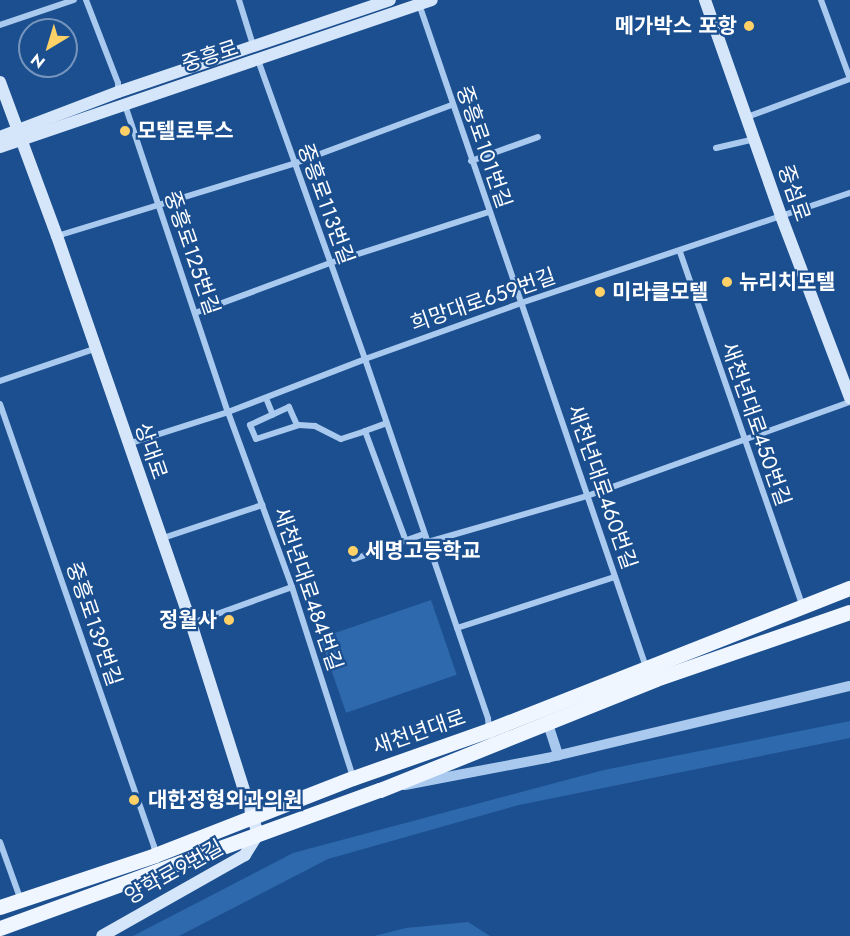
<!DOCTYPE html>
<meta charset="utf-8">
<style>
body{margin:0}
#map{position:relative;width:850px;height:936px;overflow:hidden;background:#1b4f8f;font-family:Jost,"Noto Sans KR",sans-serif}
div>[style]{position:absolute}
[style*='--x']{left:calc(var(--x)*1px);top:calc(var(--y)*1px);width:calc(var(--w)*1px);rotate:calc(var(--a)*1deg)}
.green>*{inset:0;background:#2e69ad;transform-origin:0 0}
.minor>*{height:6px;margin:-3px;padding:0 3px;transform-origin:3px;border-radius:3px;background:#a9c9ee}
.tertiary>*{height:10px;margin:-5px;padding:0 5px;transform-origin:5px;border-radius:5px;background:#a9c9ee}
.secondary>*{height:12px;margin:-6px;padding:0 6px;transform-origin:6px;border-radius:6px;background:#d6e6fa}
.primary>*{height:15px;margin:-7.5px;padding:0 7.5px;transform-origin:7.5px;border-radius:7.5px;background:#f0f6ff}
.dots>*{width:16px;height:16px;translate:-50% -50%;box-sizing:border-box;border:3px solid #1b4f8f;border-radius:50%}
span{translate:-50% -50%;white-space:nowrap;text-align:center;line-height:1.15;-webkit-text-stroke:4.5px #1b4f8f;paint-order:stroke}
.poi-label{font-size:21px;color:#fff;font-weight:700}
.right{translate:-100% -50%;text-align:right}
.left{translate:0 -50%;text-align:left}
.street-label{font-size:21px;color:#fff}
.north{position:absolute;left:18px;top:18px;width:60px;height:60px;box-sizing:border-box;background:#1b4f8f;border:2px solid #7695bc;border-radius:50%;rotate:218deg;font-size:16px;font-weight:700;line-height:24px;text-align:center;color:#fff}
.north::after{content:'';display:block;margin:auto;width:21px;height:27px;background:#ffd166;clip-path:polygon(50% 0,100% 100%,50% 72%,0 100%)}
</style>
<div id="map">
<div class="green">
<div style="left:431px;top:600px;width:79px;height:117px;rotate:71deg"></div>
<div style="clip-path:polygon(850px 721px,850px 738px,519px 805px,328px 859px,179px 936px,133px 936px,293px 853px,604px 770px)"></div>
<div style="clip-path:polygon(468px 922px,490px 936px,374px 936px,406px 928px)"></div>
</div>
<div class="minor">
<div style="--x:86;--y:0;--w:89;--a:68.9"></div>
<div style="--x:118;--y:83;--w:8;--a:90"></div>
<div style="--x:239;--y:0;--w:47;--a:72.7"></div>
<div style="--x:821;--y:0;--w:84;--a:69.8"></div>
<div style="--x:419;--y:4;--w:701;--a:71.1"></div>
<div style="--x:0;--y:25;--w:78;--a:-18.7"></div>
<div style="--x:258;--y:60;--w:318;--a:70.3"></div>
<div style="--x:365;--y:359;--w:380;--a:71.1"></div>
<div style="--x:488;--y:719;--w:9;--a:84"></div>
<div style="--x:125;--y:105;--w:324;--a:71.5"></div>
<div style="--x:228;--y:412;--w:186;--a:69.9"></div>
<div style="--x:292;--y:587;--w:200;--a:72.2"></div>
<div style="--x:747;--y:117;--w:110;--a:-20.3"></div>
<div style="--x:716;--y:148;--w:40;--a:-13"></div>
<div style="--x:471;--y:161;--w:71;--a:-19.7"></div>
<div style="--x:57;--y:236;--w:247;--a:-17"></div>
<div style="--x:293;--y:164;--w:170;--a:-20.4"></div>
<div style="--x:680;--y:252;--w:373;--a:70.9"></div>
<div style="--x:195;--y:313;--w:144;--a:-20.3"></div>
<div style="--x:330;--y:263;--w:167;--a:-17.8"></div>
<div style="--x:0;--y:381;--w:99;--a:-18.8"></div>
<div style="--x:266;--y:398;--w:18;--a:68"></div>
<div style="--x:0;--y:404;--w:468;--a:70.8"></div>
<div style="--x:154;--y:846;--w:8;--a:83"></div>
<div style="--x:297;--y:425;--w:20;--a:-114"></div>
<div style="--x:289;--y:407;--w:43;--a:155.2"></div>
<div style="--x:250;--y:425;--w:15;--a:67"></div>
<div style="--x:256;--y:439;--w:45;--a:-18"></div>
<div style="--x:299;--y:425;--w:16;--a:4"></div>
<div style="--x:315;--y:426;--w:29;--a:27"></div>
<div style="--x:341;--y:439;--w:25;--a:-18"></div>
<div style="--x:365;--y:431;--w:117;--a:69.6"></div>
<div style="--x:365;--y:431;--w:23;--a:-20"></div>
<div style="--x:128;--y:444;--w:105;--a:-17.7"></div>
<div style="--x:228;--y:412;--w:147;--a:-21.1"></div>
<div style="--x:365;--y:359;--w:166;--a:-19.7"></div>
<div style="--x:521;--y:303;--w:347;--a:-18.5"></div>
<div style="--x:160;--y:539;--w:108;--a:-18.4"></div>
<div style="--x:428;--y:542;--w:166;--a:-16.1"></div>
<div style="--x:587;--y:496;--w:279;--a:-19.7"></div>
<div style="--x:354;--y:559;--w:74;--a:-19.7"></div>
<div style="--x:192;--y:623;--w:106;--a:-19.8"></div>
<div style="--x:457;--y:628;--w:166;--a:-17.9"></div>
<div style="--x:0;--y:842;--w:59;--a:70.3"></div>
</div>
<div class="tertiary">
<div style="--x:548;--y:724;--w:33;--a:72"></div>
<div style="--x:405;--y:785;--w:145;--a:-10.8"></div>
<div style="--x:547;--y:758;--w:311;--a:-13.4"></div>
</div>
<div class="secondary">
<div style="--x:705;--y:0;--w:229;--a:70.6"></div>
<div style="--x:781;--y:216;--w:195;--a:69.2"></div>
<div style="--x:0;--y:82;--w:164;--a:69.7"></div>
<div style="--x:57;--y:236;--w:410;--a:70.9"></div>
<div style="--x:191;--y:623;--w:221;--a:72.4"></div>
<div style="--x:258;--y:834;--w:25;--a:122"></div>
<div style="--x:245;--y:855;--w:164;--a:150.5"></div>
<div style="--x:0;--y:137;--w:126;--a:-20.9"></div>
<div style="--x:118;--y:92;--w:287;--a:-18.7"></div>
<div style="--x:0;--y:147;--w:456;--a:-18.8"></div>
</div>
<div class="primary">
<div style="--x:0;--y:907;--w:163;--a:-18.5"></div>
<div style="--x:155;--y:855;--w:212;--a:-21.3"></div>
<div style="--x:353;--y:778;--w:144;--a:-19.4"></div>
<div style="--x:489;--y:730;--w:388;--a:-21.5"></div>
<div style="--x:0;--y:928;--w:404;--a:-20"></div>
<div style="--x:380;--y:790;--w:297;--a:-21.9"></div>
<div style="--x:656;--y:679;--w:205;--a:-19.1"></div>
</div>
<div class="dots">
<div style="left:749px;top:26px;background:#ffd166"></div>
<div style="left:125px;top:131px;background:#ffd166"></div>
<div style="left:727px;top:282px;background:#ffd166"></div>
<div style="left:600px;top:292px;background:#ffd166"></div>
<div style="left:353px;top:551px;background:#ffd166"></div>
<div style="left:229px;top:620px;background:#ffd166"></div>
<div style="left:134px;top:800px;background:#ffd166"></div>
</div>
<div class="poi-label">
<span class="right" style="left:737px;top:26px">메가박스 포항</span>
<span class="left" style="left:137px;top:131px">모텔로투스</span>
<span class="left" style="left:739px;top:282px">뉴리치모텔</span>
<span class="left" style="left:612px;top:292px">미라클모텔</span>
<span class="left" style="left:365px;top:551px">세명고등학교</span>
<span class="right" style="left:217px;top:620px">정월사</span>
<span class="left" style="left:148px;top:800px">대한정형외과의원</span>
</div>
<div class="street-label">
<span style="left:210px;top:56px;rotate:-18deg">중흥로</span>
<span style="left:484px;top:147px;rotate:71deg">중흥로101번길</span>
<span style="left:794px;top:193px;rotate:71deg">중섬로</span>
<span style="left:326px;top:204px;rotate:70deg">중흥로113번길</span>
<span style="left:192px;top:253px;rotate:71deg">중흥로125번길</span>
<span style="left:483px;top:300px;rotate:-19deg">희망대로659번길</span>
<span style="left:756px;top:424px;rotate:71deg">새천년대로450번길</span>
<span style="left:151px;top:451px;rotate:71deg">상대로</span>
<span style="left:602px;top:487px;rotate:71deg">새천년대로460번길</span>
<span style="left:308px;top:589px;rotate:71deg">새천년대로484번길</span>
<span style="left:94px;top:624px;rotate:71deg">중흥로139번길</span>
<span style="left:419px;top:732px;rotate:-19deg">새천년대로</span>
<span style="left:174px;top:872px;rotate:-29deg">양학로9번길</span>
</div>
<div class="north">N</div>
</div>
